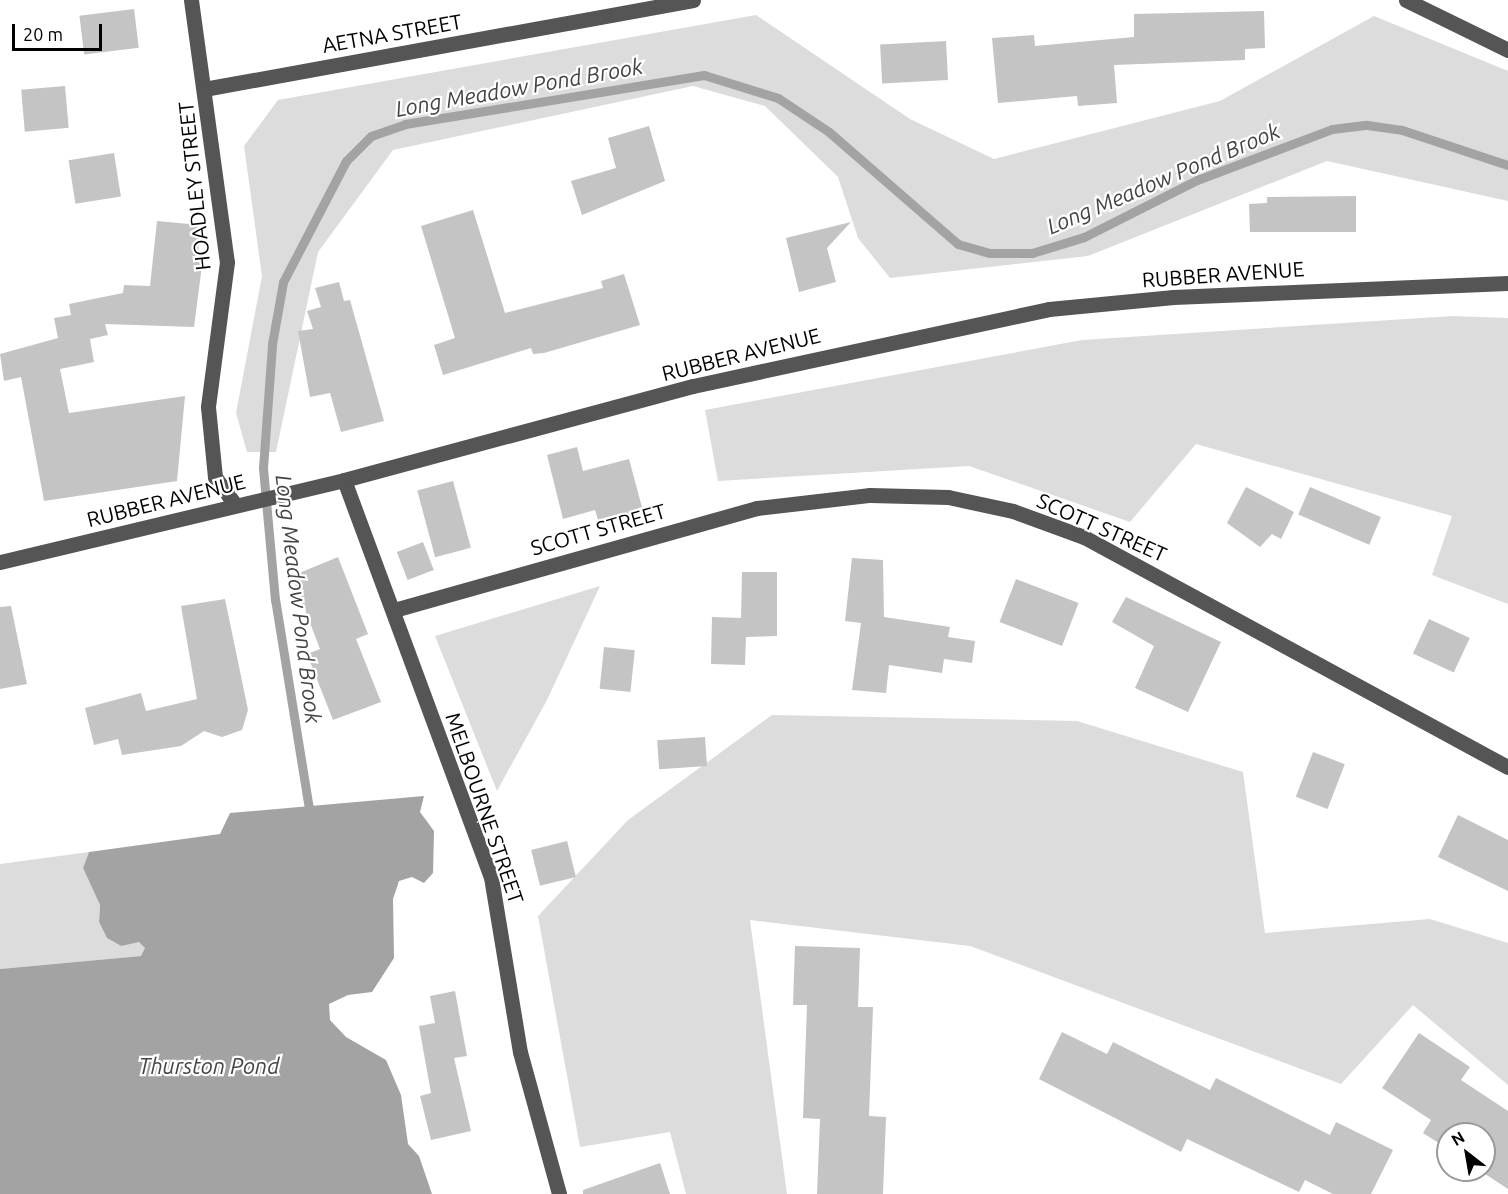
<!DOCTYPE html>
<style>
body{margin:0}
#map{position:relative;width:1508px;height:1194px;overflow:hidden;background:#fff;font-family:Ubuntu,sans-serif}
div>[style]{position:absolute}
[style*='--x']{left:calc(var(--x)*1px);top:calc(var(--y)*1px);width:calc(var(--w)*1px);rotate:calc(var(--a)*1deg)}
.green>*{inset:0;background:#dcdcdc}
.water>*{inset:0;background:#a3a3a3}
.stream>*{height:9px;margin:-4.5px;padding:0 4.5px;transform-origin:4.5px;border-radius:4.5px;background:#a3a3a3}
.building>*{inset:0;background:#c4c4c4;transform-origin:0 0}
.minor>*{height:15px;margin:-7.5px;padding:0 7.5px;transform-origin:7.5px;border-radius:7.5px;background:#555}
span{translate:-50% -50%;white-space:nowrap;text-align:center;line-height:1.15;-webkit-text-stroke:4.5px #fff;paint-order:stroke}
.street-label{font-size:21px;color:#000}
.water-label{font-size:22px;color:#444;font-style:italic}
.north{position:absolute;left:1436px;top:1122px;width:60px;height:60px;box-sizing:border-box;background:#fff;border:2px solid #999;border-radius:50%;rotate:329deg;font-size:16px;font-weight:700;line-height:24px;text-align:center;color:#000}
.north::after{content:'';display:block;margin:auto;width:21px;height:27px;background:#000;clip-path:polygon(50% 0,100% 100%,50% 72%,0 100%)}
.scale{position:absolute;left:12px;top:24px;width:90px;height:27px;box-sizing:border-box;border:3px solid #000;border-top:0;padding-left:8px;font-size:18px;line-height:21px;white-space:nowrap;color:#000;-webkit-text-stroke:4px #fff;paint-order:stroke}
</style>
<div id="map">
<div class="green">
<div style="clip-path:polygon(756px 15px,910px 119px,994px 159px,1220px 101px,1374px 16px,1508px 71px,1508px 201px,1327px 161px,1088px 256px,890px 278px,858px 238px,838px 177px,765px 106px,693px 86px,393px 150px,318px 252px,276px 452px,247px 452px,236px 413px,262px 276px,244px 146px,278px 100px)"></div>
<div style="clip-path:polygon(1453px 316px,1508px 318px,1508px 604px,1432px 575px,1452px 516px,1196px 444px,1130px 522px,969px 466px,718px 481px,705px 410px,1082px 340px)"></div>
<div style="clip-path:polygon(600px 586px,547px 700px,497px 791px,435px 636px)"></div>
<div style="clip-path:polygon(772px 715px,1077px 721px,1243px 772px,1265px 933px,1430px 919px,1508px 943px,1508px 1085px,1413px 1005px,1341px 1084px,970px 946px,750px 920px,787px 1194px,686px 1194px,670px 1132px,580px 1147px,538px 916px,628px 820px)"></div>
<div style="clip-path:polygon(89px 852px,83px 868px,100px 905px,99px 922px,107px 938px,121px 946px,139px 941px,145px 948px,142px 956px,0 969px,0 864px)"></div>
</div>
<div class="water">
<div style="clip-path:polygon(424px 796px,420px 812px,434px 831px,433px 873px,424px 883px,412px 877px,399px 881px,393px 899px,394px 958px,372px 992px,348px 995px,329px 1004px,330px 1020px,346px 1037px,386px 1060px,401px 1095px,408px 1144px,419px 1156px,432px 1194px,0 1194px,0 969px,141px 956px,145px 948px,139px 942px,121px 946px,107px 938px,99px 922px,100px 905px,83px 868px,89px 852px,220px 834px,230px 813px)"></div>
</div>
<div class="stream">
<div style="--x:310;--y:815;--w:218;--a:-99.2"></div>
<div style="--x:275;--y:600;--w:133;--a:-95.2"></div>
<div style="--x:263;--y:468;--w:124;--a:-85.8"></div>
<div style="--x:272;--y:344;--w:63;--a:-79.9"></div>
<div style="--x:283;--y:282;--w:136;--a:-62.5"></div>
<div style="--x:346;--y:161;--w:35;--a:-45"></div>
<div style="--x:371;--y:136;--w:36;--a:-19"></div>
<div style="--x:405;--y:124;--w:303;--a:-9.3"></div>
<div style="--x:704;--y:75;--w:77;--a:17.3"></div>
<div style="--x:778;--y:98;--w:61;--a:33.7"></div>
<div style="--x:829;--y:132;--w:171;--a:41"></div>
<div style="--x:958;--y:244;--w:33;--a:16"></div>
<div style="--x:990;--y:253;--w:42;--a:0"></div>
<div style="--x:1032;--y:253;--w:54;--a:-17.1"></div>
<div style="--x:1084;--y:237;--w:127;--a:-26.8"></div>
<div style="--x:1197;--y:180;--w:144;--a:-20.7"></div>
<div style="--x:1332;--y:129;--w:35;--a:-7"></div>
<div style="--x:1367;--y:125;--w:35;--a:8"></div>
<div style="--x:1402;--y:130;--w:112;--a:18.3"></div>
</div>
<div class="building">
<div style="left:134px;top:9px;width:39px;height:55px;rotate:83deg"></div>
<div style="clip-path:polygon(1264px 11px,1265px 48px,1245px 49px,1245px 60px,1114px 65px,1117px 103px,1078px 106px,1077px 96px,998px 103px,992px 38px,1034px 35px,1035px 46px,1134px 37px,1134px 14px)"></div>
<div style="left:946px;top:41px;width:39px;height:66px;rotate:87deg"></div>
<div style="left:65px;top:86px;width:42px;height:44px;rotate:85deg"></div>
<div style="clip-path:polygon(649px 126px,665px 181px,582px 215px,571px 181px,616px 168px,608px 138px)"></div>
<div style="left:114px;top:153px;width:44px;height:46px;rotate:81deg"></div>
<div style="clip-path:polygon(1356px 196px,1356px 232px,1250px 232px,1249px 204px,1267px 203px,1267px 197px)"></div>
<div style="clip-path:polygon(473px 210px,505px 313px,603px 288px,601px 281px,624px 274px,640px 325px,544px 353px,533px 354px,531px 348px,443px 375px,434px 345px,455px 338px,421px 226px)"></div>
<div style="clip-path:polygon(157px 221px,200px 225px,198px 258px,203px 258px,194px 327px,105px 324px,108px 335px,90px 339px,94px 362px,60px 369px,69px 413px,185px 396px,177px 481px,44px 501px,21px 377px,4px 381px,0 354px,58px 338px,54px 318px,71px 315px,69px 304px,123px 293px,124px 285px,150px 286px)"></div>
<div style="clip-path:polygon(851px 222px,827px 248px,836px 282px,799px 292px,786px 238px)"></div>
<div style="clip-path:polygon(339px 282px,344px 301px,350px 300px,384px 421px,341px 432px,330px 393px,310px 397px,298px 331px,313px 329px,307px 311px,321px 307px,315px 288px)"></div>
<div style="clip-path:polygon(577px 447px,583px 471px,629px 459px,643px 511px,599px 523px,595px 510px,563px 519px,547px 455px)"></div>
<div style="left:453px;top:481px;width:69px;height:37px;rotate:75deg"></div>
<div style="clip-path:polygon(1246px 487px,1294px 512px,1281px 539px,1272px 534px,1260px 547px,1227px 523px)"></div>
<div style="left:1310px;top:487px;width:77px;height:30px;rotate:23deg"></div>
<div style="left:423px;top:542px;width:30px;height:28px;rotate:69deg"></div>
<div style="clip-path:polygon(338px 557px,368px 634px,356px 639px,381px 702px,333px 720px,307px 654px,320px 649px,292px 576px)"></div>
<div style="clip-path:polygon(852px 558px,883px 560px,884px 617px,950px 627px,948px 637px,975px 641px,972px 663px,944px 659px,942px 673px,889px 665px,886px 693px,852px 690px,861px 623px,845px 621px)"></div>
<div style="clip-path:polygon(742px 572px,777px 572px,777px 636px,746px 637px,745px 665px,711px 664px,712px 617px,741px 618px)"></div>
<div style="left:1016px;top:579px;width:67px;height:46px;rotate:21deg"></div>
<div style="clip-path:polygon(1126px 597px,1221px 642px,1188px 712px,1135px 688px,1154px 646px,1112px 622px)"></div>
<div style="clip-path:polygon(225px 599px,248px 710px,242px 730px,222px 737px,204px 731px,181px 746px,122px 755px,118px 739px,94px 745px,85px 708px,141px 693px,146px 711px,197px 699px,181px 606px)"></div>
<div style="clip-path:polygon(11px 606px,27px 684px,0 689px,0 607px)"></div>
<div style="left:1429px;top:619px;width:45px;height:38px;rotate:25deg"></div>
<div style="left:604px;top:647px;width:31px;height:42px;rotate:6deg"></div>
<div style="left:705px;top:737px;width:29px;height:48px;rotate:86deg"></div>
<div style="left:1313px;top:752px;width:34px;height:48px;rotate:21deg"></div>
<div style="clip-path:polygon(1458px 815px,1508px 840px,1508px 891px,1438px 857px)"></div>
<div style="left:567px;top:841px;width:37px;height:37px;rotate:76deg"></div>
<div style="clip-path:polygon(795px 946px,860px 948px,858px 1007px,873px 1007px,869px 1116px,886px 1117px,883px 1194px,817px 1194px,820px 1119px,803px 1118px,807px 1005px,793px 1005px)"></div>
<div style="clip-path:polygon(455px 991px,467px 1056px,454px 1058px,471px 1131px,431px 1140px,420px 1096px,431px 1093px,419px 1026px,435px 1023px,430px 996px)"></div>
<div style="clip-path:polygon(1062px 1032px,1107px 1054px,1113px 1042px,1210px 1090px,1216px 1078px,1330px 1135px,1336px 1122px,1393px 1150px,1371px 1194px,1333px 1194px,1305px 1180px,1299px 1192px,1187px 1139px,1181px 1152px,1039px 1079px)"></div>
<div style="clip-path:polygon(1419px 1033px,1470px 1067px,1461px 1080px,1508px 1111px,1508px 1189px,1479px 1170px,1484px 1170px,1484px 1134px,1448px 1134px,1448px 1149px,1423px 1133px,1431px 1120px,1382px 1088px)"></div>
<div style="clip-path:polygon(660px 1163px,670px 1194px,583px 1194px,583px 1190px)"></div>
</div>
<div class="minor">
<div style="--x:191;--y:0;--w:264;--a:82.2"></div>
<div style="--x:227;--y:262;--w:146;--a:97.5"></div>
<div style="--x:208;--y:407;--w:70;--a:84.3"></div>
<div style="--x:215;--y:477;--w:34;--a:54"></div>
<div style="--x:1406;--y:0;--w:114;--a:26.1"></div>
<div style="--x:204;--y:89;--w:497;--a:-10.3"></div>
<div style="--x:344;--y:480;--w:423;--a:69.7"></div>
<div style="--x:491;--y:877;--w:177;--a:80.6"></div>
<div style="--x:520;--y:1052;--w:147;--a:74.6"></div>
<div style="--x:0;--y:562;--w:354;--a:-13.4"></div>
<div style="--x:344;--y:480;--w:361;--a:-15.1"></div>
<div style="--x:693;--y:386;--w:364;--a:-12.2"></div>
<div style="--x:1049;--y:309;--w:125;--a:-5.5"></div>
<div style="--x:1173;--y:297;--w:335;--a:-2.4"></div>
<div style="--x:394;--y:610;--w:377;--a:-15.7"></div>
<div style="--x:757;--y:508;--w:114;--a:-6.6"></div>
<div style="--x:870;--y:495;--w:78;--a:1.5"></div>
<div style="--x:948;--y:497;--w:66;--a:12.2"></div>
<div style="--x:1013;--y:511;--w:76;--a:20.1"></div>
<div style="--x:1084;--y:537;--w:482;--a:28.5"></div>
</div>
<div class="street-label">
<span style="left:392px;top:33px;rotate:-10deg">AETNA STREET</span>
<span style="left:194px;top:186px;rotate:-96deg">HOADLEY STREET</span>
<span style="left:1223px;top:274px;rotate:-4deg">RUBBER AVENUE</span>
<span style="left:741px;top:354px;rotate:-14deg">RUBBER AVENUE</span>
<span style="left:166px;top:500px;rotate:-14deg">RUBBER AVENUE</span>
<span style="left:1102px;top:527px;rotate:24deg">SCOTT STREET</span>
<span style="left:598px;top:529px;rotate:-16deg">SCOTT STREET</span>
<span style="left:485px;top:808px;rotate:71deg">MELBOURNE STREET</span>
</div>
<div class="water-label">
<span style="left:519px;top:87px;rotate:-10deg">Long Meadow Pond Brook</span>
<span style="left:1163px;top:178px;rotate:-23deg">Long Meadow Pond Brook</span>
<span style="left:299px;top:599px;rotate:83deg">Long Meadow Pond Brook</span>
<span style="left:209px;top:1066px">Thurston Pond</span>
</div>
<div class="north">N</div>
<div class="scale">20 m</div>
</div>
